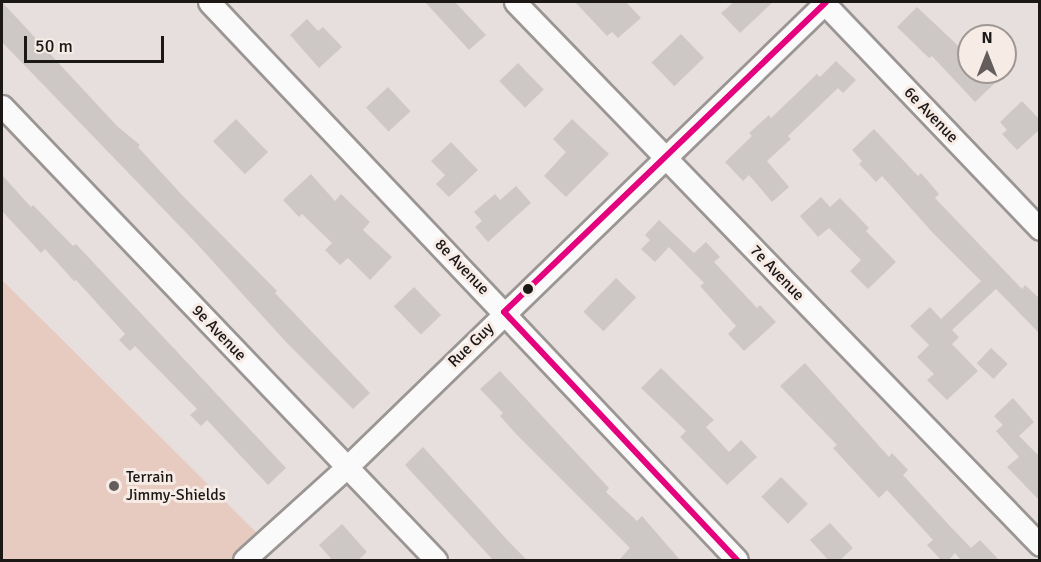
<!DOCTYPE html>
<style>
body{margin:0}
#map{position:relative;width:1041px;height:562px;overflow:hidden;background:#e6dfdd;font-family:Signika,sans-serif}
div>[style]{position:absolute}
[style*='--x']{left:calc(var(--x)*1px);top:calc(var(--y)*1px);width:calc(var(--w)*1px);rotate:calc(var(--a)*1deg)}
.green>*{inset:0;background:#e8cbc0}
.building>*{inset:0;background:#cdc8c6;transform-origin:0 0}
.roads{filter:drop-shadow(2px 0 #9b9694) drop-shadow(-2px 0 #9b9694) drop-shadow(0 2px #9b9694) drop-shadow(0 -2px #9b9694)}
.street>*{height:21px;margin:-10.5px;padding:0 10.5px;transform-origin:10.5px;border-radius:10.5px;background:#fbfafa}
.bus-1>*{height:6px;margin:-3px;padding:0 3px;transform-origin:3px;border-radius:3px;background:#e5007d}
.dots>*{width:16px;height:16px;translate:-50% -50%;box-sizing:border-box;border:3px solid #f7ebe6;border-radius:50%}
span{translate:-50% -50%;white-space:nowrap;text-align:center;line-height:1.15;-webkit-text-stroke:6px #f7ebe6;paint-order:stroke}
.street-label{font-size:16px;color:#1c1816}
.poi-label{font-size:16px;color:#1c1816}
.left{translate:0 -50%;text-align:left}
.frame{position:absolute;inset:0;border:3px solid #1c1816;pointer-events:none}
.north{position:absolute;left:957px;top:24px;width:60px;height:60px;box-sizing:border-box;background:#f7ebe6;border:2px solid #9f9793;border-radius:50%;rotate:0deg;font-size:16px;font-weight:700;line-height:24px;text-align:center;color:#1c1816}
.north::after{content:'';display:block;margin:auto;width:21px;height:27px;background:#635e5c;clip-path:polygon(50% 0,100% 100%,50% 72%,0 100%)}
.scale{position:absolute;left:24px;top:36px;width:140px;height:27px;box-sizing:border-box;border:3px solid #1c1816;border-top:0;padding-left:8px;font-size:18px;line-height:21px;white-space:nowrap;color:#1c1816;-webkit-text-stroke:4px #f7ebe6;paint-order:stroke}
</style>
<div id="map">
<div class="green">
<div style="clip-path:polygon(2px 280px,259px 535px,233px 560px,2px 560px)"></div>
</div>
<div class="building">
<div style="clip-path:polygon(2px 2px,117px 126px,140px 145px,138px 147px,182px 195px,277px 291px,275px 293px,370px 393px,353px 409px,286px 342px,198px 245px,2px 42px)"></div>
<div style="clip-path:polygon(425px 2px,455px 2px,486px 35px,469px 50px)"></div>
<div style="clip-path:polygon(575px 2px,626px 2px,641px 18px,618px 38px,612px 32px,607px 36px)"></div>
<div style="clip-path:polygon(734px 2px,773px 2px,740px 33px,721px 13px)"></div>
<div style="clip-path:polygon(917px 7px,969px 56px,969px 72px,984px 72px,995px 83px,975px 102px,932px 56px,929px 58px,897px 27px)"></div>
<div style="clip-path:polygon(307px 19px,318px 31px,323px 27px,342px 47px,319px 68px,290px 35px)"></div>
<div style="left:681px;top:34px;width:33px;height:41px;rotate:46deg"></div>
<div style="clip-path:polygon(836px 61px,856px 80px,843px 93px,838px 88px,788px 136px,791px 139px,767px 161px,789px 187px,772px 202px,749px 175px,743px 181px,725px 162px,752px 136px,749px 133px,769px 115px,771px 118px,817px 74px,820px 77px)"></div>
<div style="left:518px;top:63px;width:37px;height:26px;rotate:46deg"></div>
<div style="left:388px;top:87px;width:33px;height:30px;rotate:47deg"></div>
<div style="clip-path:polygon(1022px 101px,1040px 120px,1040px 129px,1017px 150px,1002px 134px,1007px 130px,1000px 122px)"></div>
<div style="left:236px;top:119px;width:46px;height:32px;rotate:46deg"></div>
<div style="clip-path:polygon(572px 119px,609px 154px,566px 197px,544px 176px,566px 152px,553px 139px)"></div>
<div style="clip-path:polygon(874px 129px,918px 176px,921px 173px,939px 194px,935px 198px,1022px 289px,1025px 285px,1040px 299px,1040px 334px,996px 289px,952px 330px,959px 337px,952px 344px,978px 371px,947px 400px,927px 380px,934px 374px,917px 357px,929px 345px,910px 326px,930px 307px,941px 319px,981px 281px,933px 233px,882px 176px,876px 182px,859px 164px,862px 161px,852px 150px)"></div>
<div style="clip-path:polygon(451px 142px,478px 170px,449px 197px,436px 184px,445px 175px,431px 161px)"></div>
<div style="clip-path:polygon(311px 174px,335px 201px,341px 194px,370px 222px,363px 230px,392px 257px,370px 280px,348px 258px,340px 265px,325px 250px,332px 243px,302px 214px,299px 217px,283px 200px)"></div>
<div style="clip-path:polygon(2px 175px,31px 207px,33px 205px,73px 246px,76px 244px,286px 468px,268px 485px,207px 420px,201px 426px,190px 415px,197px 409px,135px 346px,130px 351px,119px 340px,125px 334px,76px 280px,74px 281px,45px 249px,41px 253px,2px 211px)"></div>
<div style="clip-path:polygon(516px 186px,531px 203px,488px 242px,475px 227px,482px 221px,474px 212px,495px 194px,500px 200px)"></div>
<div style="clip-path:polygon(821px 197px,830px 207px,840px 198px,869px 228px,866px 231px,896px 262px,868px 289px,850px 271px,861px 260px,829px 228px,818px 237px,800px 216px)"></div>
<div style="clip-path:polygon(659px 220px,694px 253px,706px 242px,720px 257px,714px 262px,757px 308px,760px 305px,776px 322px,744px 351px,728px 334px,736px 326px,700px 286px,704px 283px,669px 247px,655px 262px,641px 249px,650px 240px,645px 235px)"></div>
<div style="left:616px;top:278px;width:28px;height:47px;rotate:44deg"></div>
<div style="left:414px;top:287px;width:39px;height:28px;rotate:46deg"></div>
<div style="left:991px;top:348px;width:23px;height:21px;rotate:43deg"></div>
<div style="clip-path:polygon(805px 363px,889px 457px,892px 453px,908px 470px,903px 475px,949px 525px,971px 548px,980px 540px,1000px 561px,958px 561px,960px 559px,955px 553px,948px 561px,942px 561px,927px 545px,933px 540px,887px 490px,879px 498px,833px 448px,837px 445px,780px 386px)"></div>
<div style="clip-path:polygon(661px 368px,714px 420px,706px 427px,729px 452px,741px 440px,757px 457px,727px 485px,680px 437px,686px 431px,641px 388px)"></div>
<div style="clip-path:polygon(500px 371px,609px 488px,606px 492px,637px 521px,642px 516px,681px 561px,618px 561px,630px 548px,516px 434px,500px 416px,503px 413px,480px 389px)"></div>
<div style="clip-path:polygon(1013px 398px,1034px 422px,1019px 436px,1040px 457px,1040px 501px,1007px 467px,1019px 457px,996px 431px,1003px 425px,994px 416px)"></div>
<div style="clip-path:polygon(423px 447px,511px 544px,528px 561px,494px 561px,405px 465px)"></div>
<div style="left:781px;top:477px;width:38px;height:28px;rotate:45deg"></div>
<div style="clip-path:polygon(830px 523px,853px 548px,839px 561px,829px 561px,810px 540px)"></div>
<div style="clip-path:polygon(342px 524px,367px 552px,357px 561px,333px 561px,319px 545px)"></div>
</div>
<div class="roads">
<div class="street">
<div style="--x:209;--y:2;--w:768;--a:46.58"></div>
<div style="--x:515;--y:2;--w:755;--a:45.97"></div>
<div style="--x:823;--y:2;--w:314;--a:46.3"></div>
<div style="--x:2;--y:106;--w:628;--a:46.29"></div>
<div style="--x:244;--y:560;--w:139;--a:-42.1"></div>
<div style="--x:347;--y:467;--w:668;--a:-44.15"></div>
</div>
</div>
<div class="bus-1">
<div style="--x:737;--y:560;--w:340;--a:-133.2"></div>
<div style="--x:504;--y:312;--w:447;--a:-43.9"></div>
</div>
<div class="dots">
<div style="left:528px;top:289px;background:#1c1816"></div>
<div style="left:114px;top:486px;background:#635e5c"></div>
</div>
<div class="street-label">
<span style="left:931px;top:115px;rotate:46deg">6e Avenue</span>
<span style="left:462px;top:267px;rotate:46deg">8e Avenue</span>
<span style="left:777px;top:273px;rotate:46deg">7e Avenue</span>
<span style="left:219px;top:333px;rotate:46deg">9e Avenue</span>
<span style="left:471px;top:345px;rotate:-44deg">Rue Guy</span>
</div>
<div class="poi-label">
<span class="left" style="left:126px;top:486px">Terrain<br>Jimmy-Shields</span>
</div>
<div class="frame"></div>
<div class="north">N</div>
<div class="scale">50 m</div>
</div>
